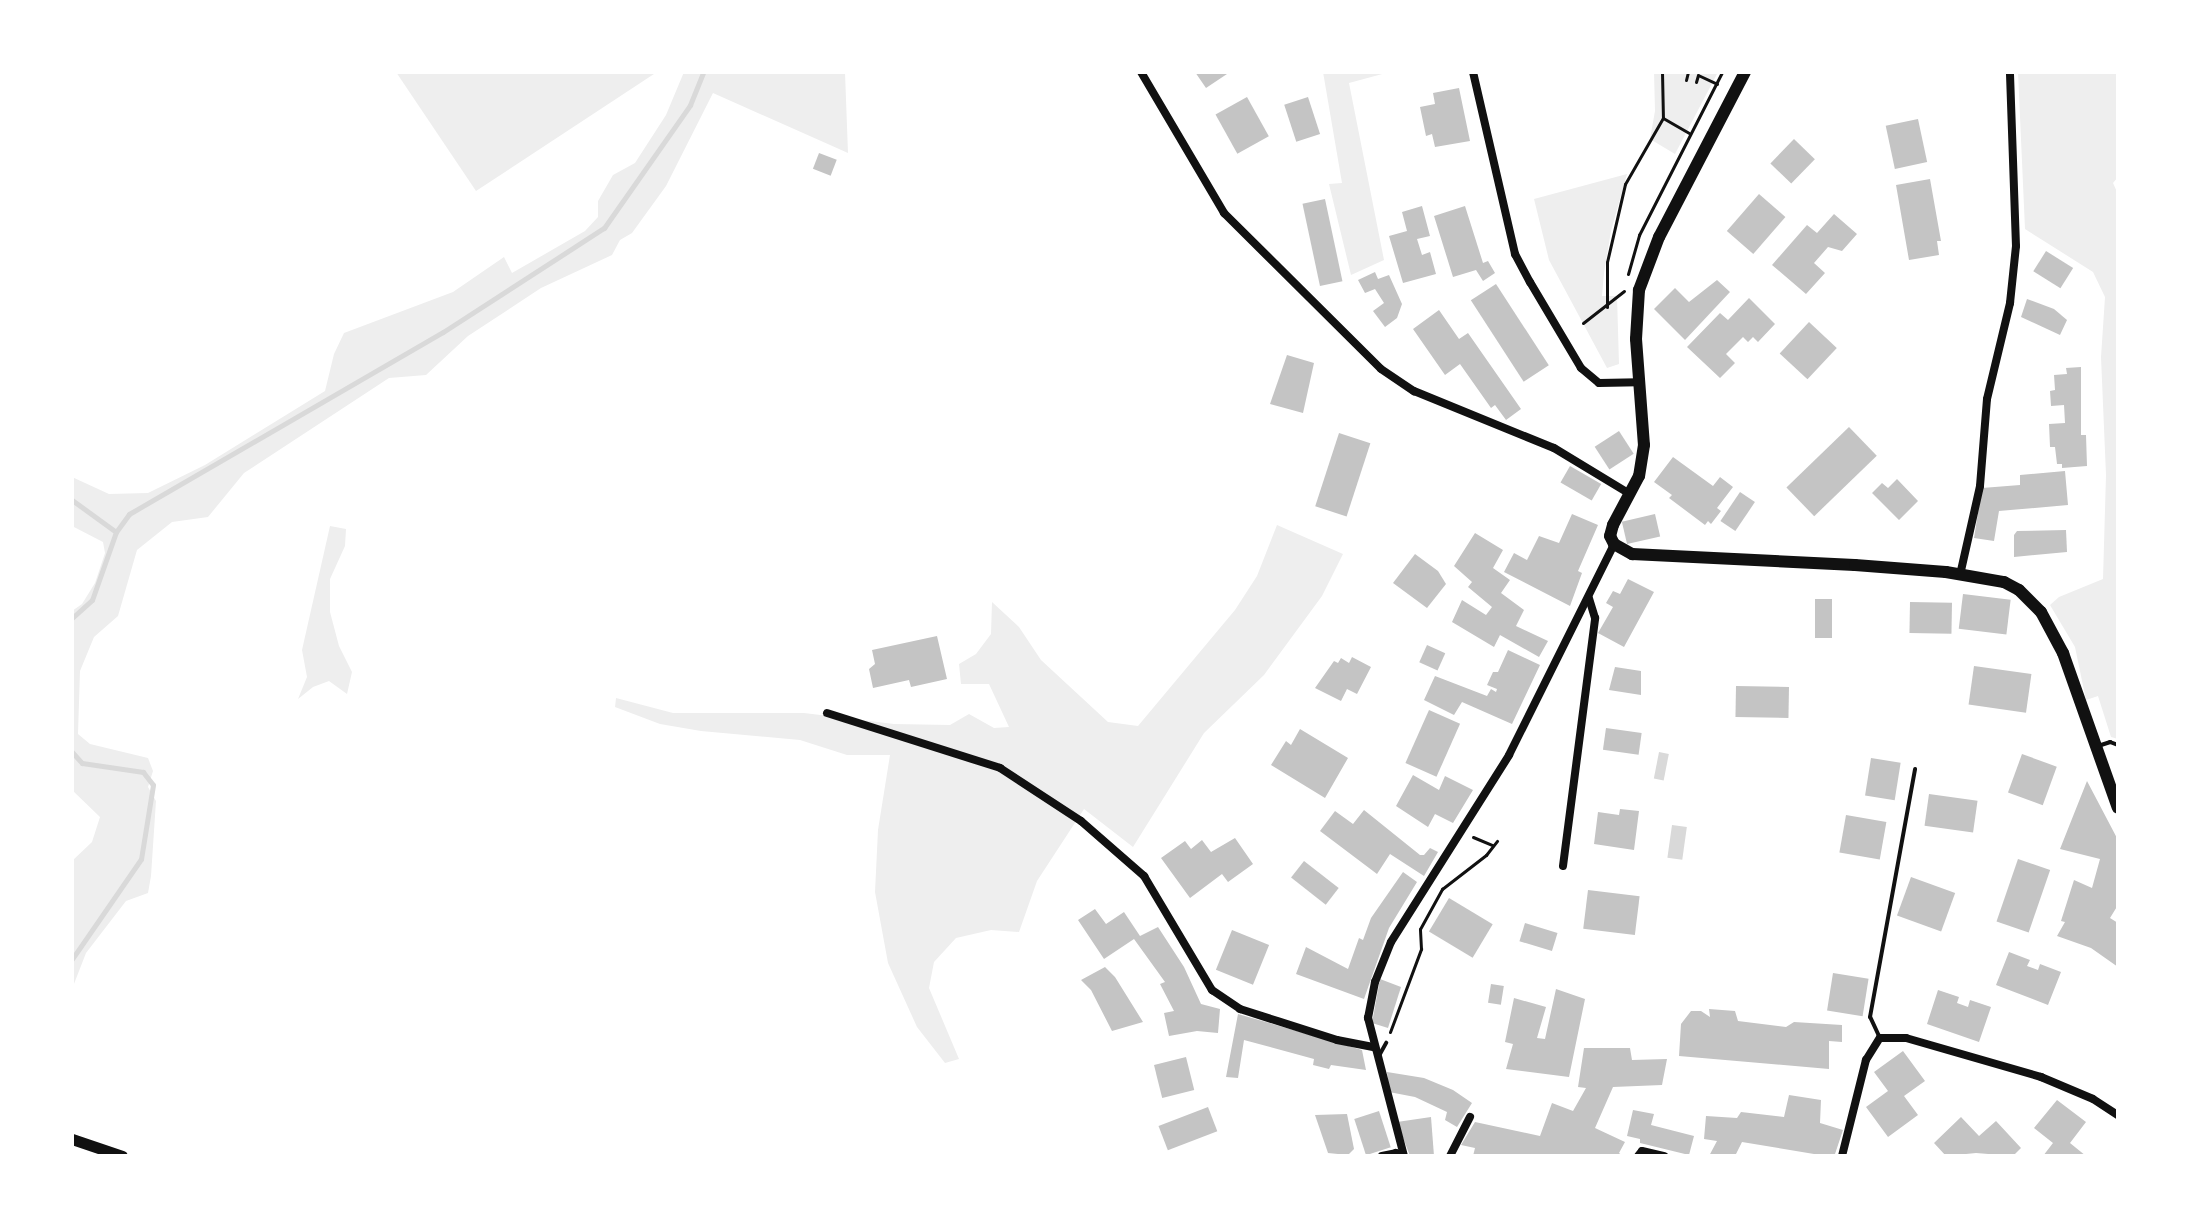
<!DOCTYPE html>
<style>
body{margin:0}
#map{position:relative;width:2190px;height:1228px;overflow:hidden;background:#fff;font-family:"Roboto Serif",serif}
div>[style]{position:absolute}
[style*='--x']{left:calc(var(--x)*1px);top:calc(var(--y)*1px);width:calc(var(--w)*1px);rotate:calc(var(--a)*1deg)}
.green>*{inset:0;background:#eee}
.water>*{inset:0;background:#d9d9d9;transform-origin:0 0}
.stream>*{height:5px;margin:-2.5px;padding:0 2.5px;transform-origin:2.5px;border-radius:2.5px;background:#d9d9d9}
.building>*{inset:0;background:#c4c4c4;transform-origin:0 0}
.path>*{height:3px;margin:-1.5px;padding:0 1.5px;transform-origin:1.5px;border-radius:1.5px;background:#111}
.service>*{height:4px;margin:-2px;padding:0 2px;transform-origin:2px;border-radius:2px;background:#111}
.minor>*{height:8px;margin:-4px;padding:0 4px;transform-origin:4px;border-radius:4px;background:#111}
.tertiary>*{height:11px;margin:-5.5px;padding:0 5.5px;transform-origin:5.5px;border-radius:5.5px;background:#111}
.secondary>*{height:12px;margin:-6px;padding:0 6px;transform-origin:6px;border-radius:6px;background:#111}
span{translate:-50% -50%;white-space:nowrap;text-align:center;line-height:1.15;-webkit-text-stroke:6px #fff;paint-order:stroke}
.frame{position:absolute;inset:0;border:74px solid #fff;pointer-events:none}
</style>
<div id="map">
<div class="green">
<div style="clip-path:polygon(396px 72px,657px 72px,476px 191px)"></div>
<div style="clip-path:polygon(684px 72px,845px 72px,848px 153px,713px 93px,666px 186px,632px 233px,620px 240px,612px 255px,541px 288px,468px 336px,426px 375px,389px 378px,244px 473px,208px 517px,172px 522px,137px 550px,118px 616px,94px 637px,80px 671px,78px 734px,90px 744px,148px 758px,153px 771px,148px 787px,156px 801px,151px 876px,148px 893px,126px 901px,86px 953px,72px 989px,72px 861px,92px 842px,100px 817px,72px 790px,72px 611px,82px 604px,95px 583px,105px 553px,103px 542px,72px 526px,72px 477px,109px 494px,148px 493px,205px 465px,325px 391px,334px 354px,344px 333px,453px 292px,504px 257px,512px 273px,585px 231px,598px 217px,598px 201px,613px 175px,635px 163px,666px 115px)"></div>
<div style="clip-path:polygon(1323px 72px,1386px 73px,1349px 83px,1384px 260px,1351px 275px,1329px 184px,1342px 183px)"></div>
<div style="clip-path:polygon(1654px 72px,1718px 72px,1675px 154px,1650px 139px,1655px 111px)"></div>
<div style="clip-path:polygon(2018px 72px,2118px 72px,2118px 177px,2113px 183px,2118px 194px,2118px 739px,2111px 737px,2098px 696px,2086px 700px,2075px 647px,2050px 605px,2059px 597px,2103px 579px,2106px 475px,2101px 357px,2105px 297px,2093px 272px,2025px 229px)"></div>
<div style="clip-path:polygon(1627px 174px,1611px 231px,1604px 273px,1602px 296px,1617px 296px,1619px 364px,1607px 368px,1549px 260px,1534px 199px)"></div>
<div style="clip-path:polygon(1277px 525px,1343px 554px,1322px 596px,1264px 675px,1204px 733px,1133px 847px,1084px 809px,1037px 881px,1019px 932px,991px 930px,956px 938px,934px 962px,929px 988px,959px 1059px,945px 1063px,917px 1027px,888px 963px,875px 892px,878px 830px,890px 755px,847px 755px,800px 740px,701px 731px,660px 724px,615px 707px,616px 698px,673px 713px,804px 713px,894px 724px,950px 725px,969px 714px,994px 728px,1009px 727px,989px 684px,961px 684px,959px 664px,976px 654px,991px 634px,992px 602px,1019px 627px,1041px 660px,1108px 722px,1138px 726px,1235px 610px,1257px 576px)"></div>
<div style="clip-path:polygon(330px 526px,346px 529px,345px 546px,330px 579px,330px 612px,339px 646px,352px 672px,347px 694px,329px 681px,313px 687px,298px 699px,307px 677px,302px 650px)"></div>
</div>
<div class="water">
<div style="left:1659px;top:752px;width:10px;height:27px;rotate:11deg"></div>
<div style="left:1672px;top:825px;width:15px;height:33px;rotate:8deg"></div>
</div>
<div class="stream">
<div style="--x:72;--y:500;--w:54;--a:36"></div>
<div style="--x:72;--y:618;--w:27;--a:-42"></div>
<div style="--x:92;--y:600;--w:72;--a:-70.6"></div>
<div style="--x:116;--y:532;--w:22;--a:-54"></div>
<div style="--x:129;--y:514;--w:363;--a:-30.1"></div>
<div style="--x:443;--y:332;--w:192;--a:-32.9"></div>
<div style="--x:604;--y:228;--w:150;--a:-55"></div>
<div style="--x:690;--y:105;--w:35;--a:-68"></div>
<div style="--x:72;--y:752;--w:15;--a:48"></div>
<div style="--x:82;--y:763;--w:62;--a:8.4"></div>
<div style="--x:143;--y:772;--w:16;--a:52"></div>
<div style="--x:153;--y:785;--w:75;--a:99.2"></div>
<div style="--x:141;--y:859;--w:121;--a:124.6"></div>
</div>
<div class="building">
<div style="clip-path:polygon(1195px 72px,1230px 72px,1206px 88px)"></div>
<div style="clip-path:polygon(1459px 88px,1470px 141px,1435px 147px,1432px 134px,1426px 136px,1420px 107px,1435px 104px,1433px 93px)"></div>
<div style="left:1247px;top:97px;width:45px;height:36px;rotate:61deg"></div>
<div style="left:1308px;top:97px;width:39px;height:25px;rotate:72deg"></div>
<div style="left:1918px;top:119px;width:44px;height:33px;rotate:78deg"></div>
<div style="left:1794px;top:139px;width:29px;height:34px;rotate:44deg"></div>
<div style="left:819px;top:153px;width:19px;height:17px;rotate:21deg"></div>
<div style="clip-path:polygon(1930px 179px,1941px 241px,1937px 241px,1939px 255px,1909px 260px,1896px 185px)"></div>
<div style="left:1759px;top:194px;width:35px;height:49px;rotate:41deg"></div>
<div style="left:1325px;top:199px;width:84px;height:23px;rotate:78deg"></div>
<div style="clip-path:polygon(1422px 206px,1430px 236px,1417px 239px,1422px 255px,1430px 252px,1436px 274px,1403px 283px,1389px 236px,1407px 231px,1402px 212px)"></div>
<div style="clip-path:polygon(1465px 206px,1483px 263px,1488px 261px,1495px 273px,1483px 281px,1476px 270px,1453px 277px,1434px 216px)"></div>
<div style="clip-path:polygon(1834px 214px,1857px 234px,1842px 251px,1828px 247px,1814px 263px,1825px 273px,1806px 294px,1772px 265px,1807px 225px,1817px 233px)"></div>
<div style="left:2046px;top:251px;width:32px;height:24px;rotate:32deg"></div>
<div style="clip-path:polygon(1375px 272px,1378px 279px,1389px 275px,1402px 304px,1397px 318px,1385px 327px,1373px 311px,1384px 303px,1375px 289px,1365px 293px,1358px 280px)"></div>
<div style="clip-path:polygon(1717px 280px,1730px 292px,1685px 340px,1654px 309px,1675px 288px,1689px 302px)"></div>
<div style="left:1496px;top:284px;width:97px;height:30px;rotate:57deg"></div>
<div style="clip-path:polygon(1749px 298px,1775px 324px,1758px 342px,1753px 337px,1748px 342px,1743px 337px,1726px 354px,1735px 363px,1720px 378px,1687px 347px,1720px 313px,1728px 320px)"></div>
<div style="clip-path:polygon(2027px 299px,2054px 309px,2067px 320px,2060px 335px,2021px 317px)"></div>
<div style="clip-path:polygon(1439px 310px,1459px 339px,1468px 333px,1521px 409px,1506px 420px,1495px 405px,1491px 408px,1460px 364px,1445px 375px,1413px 329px)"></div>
<div style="left:1809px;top:322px;width:38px;height:43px;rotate:43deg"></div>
<div style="clip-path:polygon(1287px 355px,1314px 363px,1303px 413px,1270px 404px)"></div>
<div style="clip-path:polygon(2081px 367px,2081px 435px,2086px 435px,2087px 466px,2062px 468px,2062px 464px,2057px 464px,2055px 447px,2050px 447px,2049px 424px,2065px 423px,2064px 405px,2051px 406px,2050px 391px,2055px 390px,2054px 375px,2067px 374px,2066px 368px)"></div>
<div style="left:1849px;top:427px;width:40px;height:87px;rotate:46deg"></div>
<div style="left:1619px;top:431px;width:27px;height:29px;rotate:57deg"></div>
<div style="left:1339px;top:433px;width:33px;height:77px;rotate:18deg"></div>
<div style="clip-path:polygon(1673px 457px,1713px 486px,1720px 477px,1733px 487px,1717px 508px,1721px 511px,1711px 524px,1708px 521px,1705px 525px,1669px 498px,1672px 495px,1654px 482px)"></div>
<div style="left:1570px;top:466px;width:36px;height:19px;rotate:30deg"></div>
<div style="clip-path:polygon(2065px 471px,2068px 505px,1999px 511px,1994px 541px,1974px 538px,1982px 488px,2020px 485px,2020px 475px)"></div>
<div style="clip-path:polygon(1897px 479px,1918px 501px,1899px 520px,1872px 493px,1882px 483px,1888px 488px)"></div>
<div style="left:1740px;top:492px;width:18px;height:35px;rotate:34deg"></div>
<div style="clip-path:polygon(1572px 514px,1598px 525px,1578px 571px,1582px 573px,1570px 606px,1504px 572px,1514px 553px,1527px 560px,1539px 536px,1559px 543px)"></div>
<div style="left:1655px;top:514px;width:23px;height:34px;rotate:77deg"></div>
<div style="clip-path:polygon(2066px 530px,2067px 552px,2014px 557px,2014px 535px,2017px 531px)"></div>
<div style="clip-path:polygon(1475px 533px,1503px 550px,1493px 568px,1510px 580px,1501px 593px,1524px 610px,1516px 626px,1548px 641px,1539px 657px,1500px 635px,1494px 647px,1452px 622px,1462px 600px,1486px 615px,1492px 607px,1468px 587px,1472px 582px,1454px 566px)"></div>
<div style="clip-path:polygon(1415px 554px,1438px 571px,1446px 584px,1427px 608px,1393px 583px)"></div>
<div style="clip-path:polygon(1628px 579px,1654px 592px,1624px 647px,1598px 633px,1613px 607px,1606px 603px,1613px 591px,1620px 594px)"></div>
<div style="left:1963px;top:594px;width:48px;height:35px;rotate:7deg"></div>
<div style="left:1815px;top:599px;width:17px;height:39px"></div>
<div style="left:1910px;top:602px;width:42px;height:31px;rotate:1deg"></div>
<div style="clip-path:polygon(937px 636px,947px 679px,911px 687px,909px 680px,873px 688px,869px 669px,875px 664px,872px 650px)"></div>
<div style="left:1427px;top:645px;width:20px;height:19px;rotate:24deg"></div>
<div style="clip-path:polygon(1508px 650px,1540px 665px,1512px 724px,1462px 702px,1454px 715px,1424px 700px,1435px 676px,1487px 696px,1491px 689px,1496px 692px,1497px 689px,1487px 685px,1493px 672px,1498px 672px)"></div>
<div style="clip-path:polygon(1352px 657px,1371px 667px,1357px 694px,1347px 689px,1341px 701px,1315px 688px,1334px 661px,1338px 663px,1341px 658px,1349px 663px)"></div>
<div style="left:1974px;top:666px;width:58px;height:39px;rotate:8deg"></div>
<div style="clip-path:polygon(1615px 667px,1641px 671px,1641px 695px,1609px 690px)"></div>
<div style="left:1736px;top:686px;width:53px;height:31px;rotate:1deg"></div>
<div style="left:1429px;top:710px;width:34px;height:58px;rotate:24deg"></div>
<div style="left:1606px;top:728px;width:36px;height:22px;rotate:8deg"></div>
<div style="clip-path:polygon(1300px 729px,1348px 758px,1325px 798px,1271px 765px,1286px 741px,1291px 745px)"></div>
<div style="left:2022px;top:754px;width:37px;height:41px;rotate:20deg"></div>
<div style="left:1871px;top:758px;width:30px;height:38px;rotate:9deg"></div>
<div style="clip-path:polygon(1413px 775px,1439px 790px,1445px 776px,1473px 790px,1453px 823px,1435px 814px,1428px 827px,1396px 806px)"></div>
<div style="clip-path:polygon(2087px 781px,2118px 840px,2118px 905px,2110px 918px,2118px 923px,2118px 967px,2091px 948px,2057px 936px,2065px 922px,2061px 921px,2074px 880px,2092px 888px,2100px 859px,2060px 849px)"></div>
<div style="left:1929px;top:794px;width:49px;height:32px;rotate:8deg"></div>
<div style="clip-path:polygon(1620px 809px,1639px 811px,1634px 850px,1594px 844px,1598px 812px,1619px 815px)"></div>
<div style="clip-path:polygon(1364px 810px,1420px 855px,1424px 855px,1430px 848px,1438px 852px,1424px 876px,1390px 854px,1377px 874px,1320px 831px,1335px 811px,1353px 824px)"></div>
<div style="left:1846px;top:815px;width:41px;height:38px;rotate:10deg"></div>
<div style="clip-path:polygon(1235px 838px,1253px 864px,1228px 882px,1222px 874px,1190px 898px,1161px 858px,1185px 841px,1191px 849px,1202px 840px,1211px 852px)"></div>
<div style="left:2018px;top:859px;width:34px;height:66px;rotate:19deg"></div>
<div style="left:1304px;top:861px;width:44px;height:21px;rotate:38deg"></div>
<div style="clip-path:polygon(1403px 872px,1417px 882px,1389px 928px,1364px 999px,1296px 974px,1306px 947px,1348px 969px,1359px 938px,1363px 940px,1371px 918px)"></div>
<div style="left:1911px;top:877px;width:47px;height:41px;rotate:20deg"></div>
<div style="left:1588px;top:890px;width:52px;height:39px;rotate:7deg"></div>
<div style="left:1449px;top:898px;width:51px;height:39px;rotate:31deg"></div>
<div style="clip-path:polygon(1095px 909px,1106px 924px,1124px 912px,1140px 936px,1158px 927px,1184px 967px,1201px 1004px,1220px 1009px,1218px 1033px,1197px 1031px,1169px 1036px,1164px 1013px,1174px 1011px,1160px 984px,1165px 982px,1134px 939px,1104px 959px,1078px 920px)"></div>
<div style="left:1525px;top:923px;width:34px;height:19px;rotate:17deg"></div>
<div style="left:1232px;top:930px;width:40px;height:43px;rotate:22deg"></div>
<div style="clip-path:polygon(2009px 952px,2030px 960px,2027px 966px,2038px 970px,2040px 964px,2061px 972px,2048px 1005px,1996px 985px)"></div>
<div style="clip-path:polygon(1105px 967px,1115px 977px,1143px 1022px,1112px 1031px,1091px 990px,1081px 980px)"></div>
<div style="left:1833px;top:973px;width:36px;height:38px;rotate:9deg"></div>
<div style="clip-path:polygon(1380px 979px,1401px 987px,1388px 1028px,1372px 1023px)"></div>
<div style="left:1491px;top:984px;width:13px;height:19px;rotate:9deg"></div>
<div style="clip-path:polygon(1556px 989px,1585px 999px,1569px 1077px,1506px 1069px,1513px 1044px,1505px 1042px,1514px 998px,1546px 1007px,1537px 1038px,1545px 1039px)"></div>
<div style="clip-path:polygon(1938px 990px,1959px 997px,1957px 1003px,1968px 1007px,1970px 1000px,1991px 1007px,1979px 1042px,1927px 1024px)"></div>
<div style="clip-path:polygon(1709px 1009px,1735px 1011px,1738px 1021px,1786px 1027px,1794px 1022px,1842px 1025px,1842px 1042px,1829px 1041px,1829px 1069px,1679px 1056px,1681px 1024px,1691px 1011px,1701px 1011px,1710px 1017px)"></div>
<div style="clip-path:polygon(1238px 1014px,1362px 1050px,1366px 1070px,1331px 1065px,1329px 1069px,1313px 1065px,1314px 1059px,1244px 1040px,1238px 1078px,1226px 1077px)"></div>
<div style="clip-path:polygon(1584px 1048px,1630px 1048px,1632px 1060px,1667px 1059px,1662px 1085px,1613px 1087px,1595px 1128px,1625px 1142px,1619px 1153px,1623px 1156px,1473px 1156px,1475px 1148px,1461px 1145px,1475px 1122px,1540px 1136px,1552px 1103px,1573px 1111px,1586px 1088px,1578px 1087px)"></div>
<div style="clip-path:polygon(1903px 1051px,1925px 1081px,1904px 1096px,1918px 1115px,1888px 1137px,1866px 1107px,1888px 1091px,1874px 1072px)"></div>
<div style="left:1186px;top:1057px;width:34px;height:33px;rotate:76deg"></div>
<div style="clip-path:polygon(1387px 1072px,1424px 1078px,1453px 1090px,1472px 1103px,1457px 1127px,1445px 1120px,1447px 1112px,1415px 1097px,1389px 1092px)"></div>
<div style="clip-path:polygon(1789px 1095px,1821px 1100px,1820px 1123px,1843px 1130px,1835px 1154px,1814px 1154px,1742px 1142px,1735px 1156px,1709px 1156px,1717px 1141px,1704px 1139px,1706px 1116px,1737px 1118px,1741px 1112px,1784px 1117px)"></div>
<div style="clip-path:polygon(2057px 1100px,2086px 1122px,2070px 1143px,2086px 1156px,2043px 1156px,2053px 1143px,2034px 1128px)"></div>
<div style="left:1208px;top:1107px;width:26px;height:53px;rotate:69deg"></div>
<div style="clip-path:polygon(1633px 1110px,1654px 1114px,1651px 1125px,1694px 1136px,1689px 1155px,1640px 1143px,1640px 1139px,1627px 1136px)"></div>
<div style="left:1379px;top:1111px;width:38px;height:26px;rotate:72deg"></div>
<div style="clip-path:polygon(1347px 1114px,1354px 1149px,1348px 1155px,1328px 1153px,1315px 1115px)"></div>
<div style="clip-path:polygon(1431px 1117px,1434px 1156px,1410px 1156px,1397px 1122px)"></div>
<div style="clip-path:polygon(1961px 1117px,1979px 1136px,1996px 1121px,2021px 1148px,2013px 1156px,1976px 1153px,1946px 1156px,1934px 1143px)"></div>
</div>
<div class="path">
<div style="--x:1662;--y:72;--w:46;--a:88.8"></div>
<div style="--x:1663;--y:118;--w:30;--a:30"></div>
<div style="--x:1686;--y:80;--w:8;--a:-76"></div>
<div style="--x:1696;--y:82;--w:7;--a:-74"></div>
<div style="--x:1698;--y:75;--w:21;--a:25"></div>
<div style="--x:1628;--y:274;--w:41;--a:-74.2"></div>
<div style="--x:1639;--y:235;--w:183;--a:-63"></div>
<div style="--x:1607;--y:307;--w:45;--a:-90"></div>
<div style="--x:1607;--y:262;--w:80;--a:-77"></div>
<div style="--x:1625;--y:184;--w:76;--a:-60.1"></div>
<div style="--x:1583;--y:323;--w:52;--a:-38"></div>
<div style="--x:1473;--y:837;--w:21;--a:23"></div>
<div style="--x:1390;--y:1032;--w:89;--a:-69.5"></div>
<div style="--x:1421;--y:949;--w:20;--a:-93"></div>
<div style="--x:1420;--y:929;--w:46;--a:-61.2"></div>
<div style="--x:1442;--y:889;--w:56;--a:-37.7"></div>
<div style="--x:1486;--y:855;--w:18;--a:-52"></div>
</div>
<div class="service">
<div style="--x:2098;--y:746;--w:13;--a:-18"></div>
<div style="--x:2110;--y:742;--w:9;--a:21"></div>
<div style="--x:1879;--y:1036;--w:21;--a:-115"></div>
<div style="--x:1870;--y:1017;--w:252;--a:-79.7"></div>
<div style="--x:1380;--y:1054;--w:13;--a:-61"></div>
</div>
<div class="minor">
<div style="--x:1141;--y:72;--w:164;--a:59.5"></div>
<div style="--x:1224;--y:213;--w:221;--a:44.8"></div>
<div style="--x:1381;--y:369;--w:40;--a:34"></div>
<div style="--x:1414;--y:391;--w:151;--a:22.2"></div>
<div style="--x:1554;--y:448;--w:89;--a:31.2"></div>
<div style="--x:1473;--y:72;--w:187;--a:77"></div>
<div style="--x:1515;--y:254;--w:32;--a:62"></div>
<div style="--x:1530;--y:282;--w:100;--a:59.3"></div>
<div style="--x:1581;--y:368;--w:23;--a:40"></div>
<div style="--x:1599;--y:383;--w:39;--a:-1"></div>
<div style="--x:1960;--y:575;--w:91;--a:-77.3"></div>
<div style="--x:1980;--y:486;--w:87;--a:-85.4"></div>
<div style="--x:1987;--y:399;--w:99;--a:-76.5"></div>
<div style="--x:2010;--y:303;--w:57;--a:-84"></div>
<div style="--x:2016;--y:246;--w:174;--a:-92"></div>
<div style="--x:827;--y:713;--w:182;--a:17.6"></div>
<div style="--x:1000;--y:768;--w:97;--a:33.2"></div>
<div style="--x:1081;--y:821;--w:84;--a:41.1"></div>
<div style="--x:1144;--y:876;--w:133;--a:59.2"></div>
<div style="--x:1212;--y:990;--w:34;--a:34"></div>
<div style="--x:1240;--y:1009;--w:102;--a:17.7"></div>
<div style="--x:1337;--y:1040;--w:38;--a:11"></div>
<div style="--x:1563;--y:866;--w:250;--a:-82.6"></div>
<div style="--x:1595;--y:618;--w:21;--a:-107"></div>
<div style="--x:1382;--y:1156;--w:14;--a:-12"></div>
<div style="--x:1396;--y:1153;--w:7;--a:27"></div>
<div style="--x:1404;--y:1156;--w:143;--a:-104.6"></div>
<div style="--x:1368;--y:1018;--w:37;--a:-79"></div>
<div style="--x:1375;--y:982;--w:43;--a:-68.2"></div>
<div style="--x:1391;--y:942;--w:221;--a:-57.7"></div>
<div style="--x:1509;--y:755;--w:236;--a:-63.5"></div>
<div style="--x:1450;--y:1156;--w:44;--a:-62.9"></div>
<div style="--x:1638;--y:1156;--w:6;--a:-51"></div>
<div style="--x:1642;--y:1151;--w:23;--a:13"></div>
<div style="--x:1842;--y:1156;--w:99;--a:-76"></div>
<div style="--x:1866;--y:1060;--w:26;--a:-58"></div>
<div style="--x:1880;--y:1038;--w:26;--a:0"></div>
<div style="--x:1906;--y:1038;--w:141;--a:16.1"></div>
<div style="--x:2041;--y:1077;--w:56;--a:22.9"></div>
<div style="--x:2093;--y:1099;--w:30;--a:33"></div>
</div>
<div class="tertiary">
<div style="--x:72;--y:1139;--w:53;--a:18.8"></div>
</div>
<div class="secondary">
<div style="--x:1745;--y:72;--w:186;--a:117.5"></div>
<div style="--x:1659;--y:237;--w:57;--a:110.7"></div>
<div style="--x:1639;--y:290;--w:49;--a:93.5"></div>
<div style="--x:1636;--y:339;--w:106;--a:85.7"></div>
<div style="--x:1644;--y:445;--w:31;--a:99"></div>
<div style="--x:1639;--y:476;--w:55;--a:118"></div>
<div style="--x:1613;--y:525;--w:11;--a:105"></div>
<div style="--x:1610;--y:536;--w:9;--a:63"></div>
<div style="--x:1614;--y:544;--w:21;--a:29"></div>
<div style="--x:1632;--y:554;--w:223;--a:2.8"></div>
<div style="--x:1855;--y:565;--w:91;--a:4.4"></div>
<div style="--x:1946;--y:572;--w:59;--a:9.8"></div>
<div style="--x:2004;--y:582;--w:17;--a:28"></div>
<div style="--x:2019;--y:590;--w:31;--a:45"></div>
<div style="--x:2041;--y:612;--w:47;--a:61.8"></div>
<div style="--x:2063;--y:653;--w:164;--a:70.5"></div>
</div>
<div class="frame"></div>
</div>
